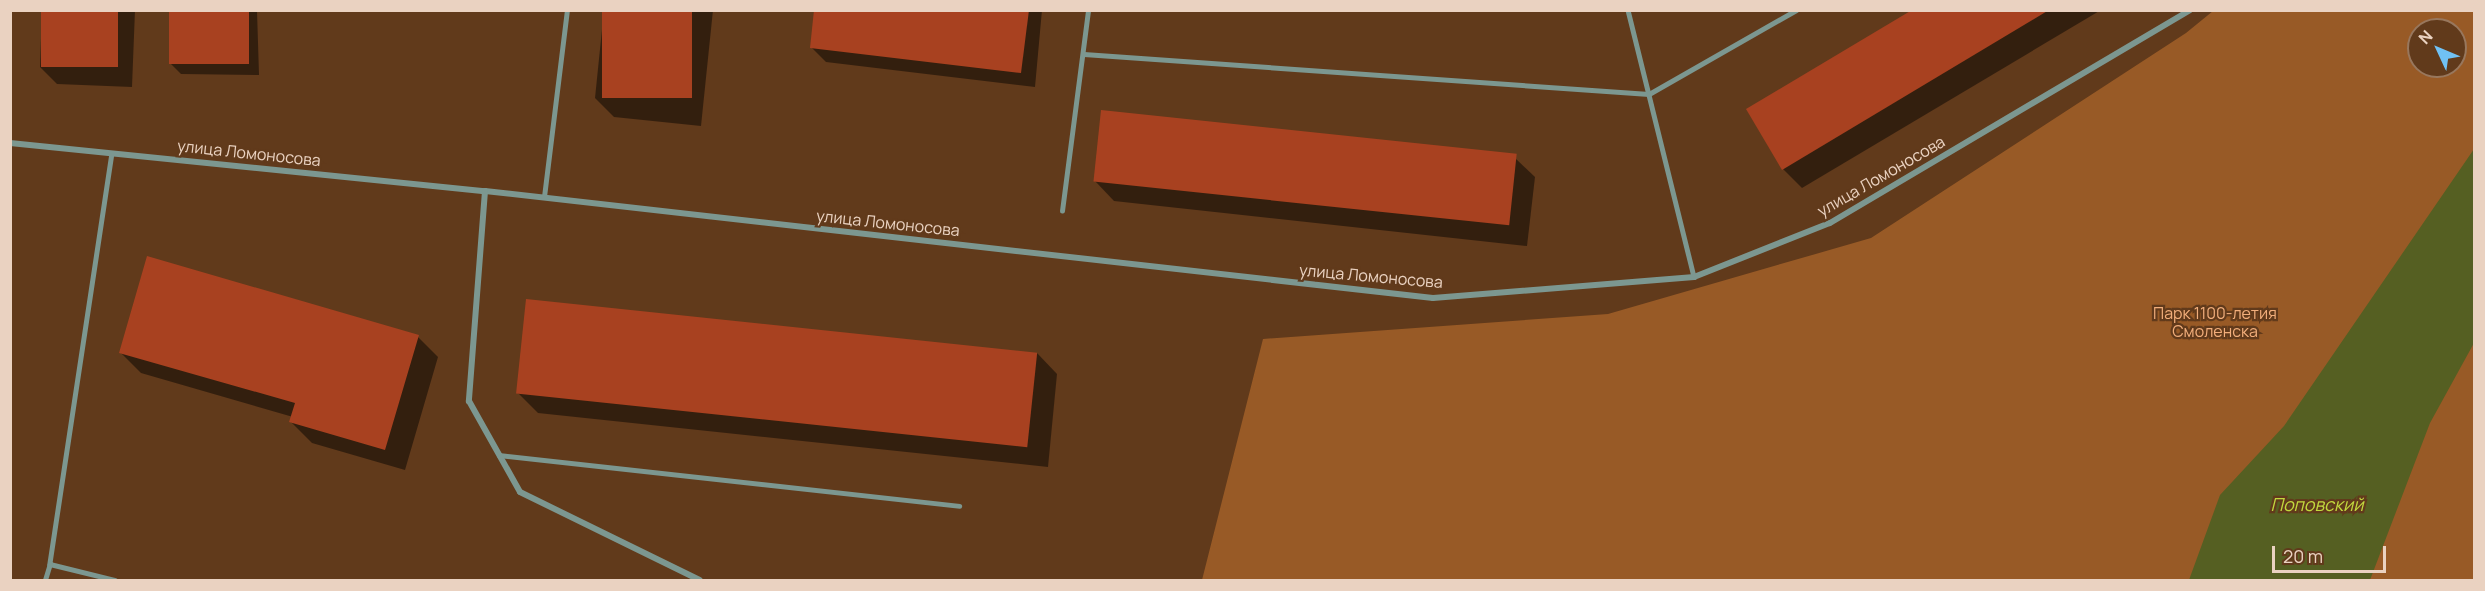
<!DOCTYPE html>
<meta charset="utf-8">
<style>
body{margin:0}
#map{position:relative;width:2485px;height:591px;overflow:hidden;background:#613a1b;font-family:Manrope,sans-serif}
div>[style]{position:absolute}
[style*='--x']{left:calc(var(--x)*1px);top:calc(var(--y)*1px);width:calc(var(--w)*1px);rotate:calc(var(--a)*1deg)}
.green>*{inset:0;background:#985a26}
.water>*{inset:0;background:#555f22}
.shadow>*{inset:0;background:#0007}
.building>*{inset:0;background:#a84120;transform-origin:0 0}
.service>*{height:4.5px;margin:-2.25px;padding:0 2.25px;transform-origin:2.25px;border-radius:2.25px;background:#7c9790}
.minor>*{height:6px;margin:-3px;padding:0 3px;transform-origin:3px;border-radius:3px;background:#7c9790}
span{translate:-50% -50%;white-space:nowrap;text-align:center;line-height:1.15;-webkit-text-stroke:4.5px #613a1b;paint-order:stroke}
.street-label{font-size:16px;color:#ead2c1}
.park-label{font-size:16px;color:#f2ae7b}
.water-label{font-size:18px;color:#c1d83e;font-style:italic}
.frame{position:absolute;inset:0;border:12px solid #ead2c1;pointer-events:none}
.north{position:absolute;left:2407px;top:18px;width:60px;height:60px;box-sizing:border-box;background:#613a1b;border:2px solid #98775d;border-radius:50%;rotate:314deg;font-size:16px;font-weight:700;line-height:24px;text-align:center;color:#ead2c1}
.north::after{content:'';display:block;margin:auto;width:21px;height:27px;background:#70c1f4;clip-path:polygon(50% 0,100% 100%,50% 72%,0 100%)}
.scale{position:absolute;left:2272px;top:546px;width:114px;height:27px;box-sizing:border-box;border:3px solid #ead2c1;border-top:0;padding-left:8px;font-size:18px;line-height:21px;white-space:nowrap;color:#ead2c1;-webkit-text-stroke:4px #613a1b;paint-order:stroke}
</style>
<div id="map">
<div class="green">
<div style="clip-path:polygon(evenodd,2213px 11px,2474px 11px,2474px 580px,1202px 580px,1263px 339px,1608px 314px,1871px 238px,2186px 33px,2213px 11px,2419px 30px,2455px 30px,2455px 66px,2419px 66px,2419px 30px)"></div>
</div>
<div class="water">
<div style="clip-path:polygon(2474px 149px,2474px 343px,2430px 423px,2370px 580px,2189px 580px,2220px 495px,2284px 426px)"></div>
</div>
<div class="shadow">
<div style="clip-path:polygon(42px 10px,135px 10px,132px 87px,57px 84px,40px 67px)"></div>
<div style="clip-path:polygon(171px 10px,257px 10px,259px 75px,181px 74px,170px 63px)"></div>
<div style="clip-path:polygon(604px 10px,713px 10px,701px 126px,614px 117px,595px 98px)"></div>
<div style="clip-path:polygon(843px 10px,1042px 10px,1035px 87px,826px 62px,811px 47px)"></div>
<div style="clip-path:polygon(1915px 10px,2101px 10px,1802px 188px,1783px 169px)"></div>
<div style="clip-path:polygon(1515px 158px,1535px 177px,1527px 246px,1114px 201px,1095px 181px)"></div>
<div style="clip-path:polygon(418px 337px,438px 357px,405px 470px,312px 443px,291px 422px,293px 417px,141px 373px,120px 352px)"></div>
<div style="clip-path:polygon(1037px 353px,1057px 374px,1048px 467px,538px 413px,517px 392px)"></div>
</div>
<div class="building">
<div style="left:41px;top:10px;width:77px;height:57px"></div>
<div style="left:169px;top:10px;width:80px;height:54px"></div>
<div style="left:602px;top:10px;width:90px;height:88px"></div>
<div style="clip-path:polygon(814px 10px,1029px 10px,1021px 73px,810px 48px)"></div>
<div style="clip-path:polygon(1912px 10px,2049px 10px,1782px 170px,1746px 109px)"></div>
<div style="left:1101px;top:110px;width:418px;height:72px;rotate:6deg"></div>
<div style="clip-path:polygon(147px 256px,419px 335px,385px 450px,289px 422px,295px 403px,119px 353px)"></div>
<div style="left:526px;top:299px;width:514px;height:95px;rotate:6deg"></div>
</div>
<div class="service">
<div style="--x:1628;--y:10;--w:275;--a:76.1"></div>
<div style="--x:1084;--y:54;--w:566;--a:4.05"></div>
<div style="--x:1649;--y:94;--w:169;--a:-29.7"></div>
<div style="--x:112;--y:153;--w:416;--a:98.6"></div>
<div style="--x:50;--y:564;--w:67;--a:13.8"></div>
<div style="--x:544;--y:197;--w:188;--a:-83"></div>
<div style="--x:1062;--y:211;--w:203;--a:-82.6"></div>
<div style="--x:499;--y:455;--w:463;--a:6.3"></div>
<div style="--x:45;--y:580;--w:17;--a:-73"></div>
</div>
<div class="minor">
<div style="--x:10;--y:143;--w:477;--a:5.8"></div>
<div style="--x:485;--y:191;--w:954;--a:6.44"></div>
<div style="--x:1433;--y:298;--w:262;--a:-4.6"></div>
<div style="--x:1694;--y:277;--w:146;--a:-21.7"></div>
<div style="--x:1830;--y:223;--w:418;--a:-30.6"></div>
<div style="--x:485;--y:191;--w:211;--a:94.4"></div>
<div style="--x:469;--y:401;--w:104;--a:60.7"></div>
<div style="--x:520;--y:492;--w:200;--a:26.1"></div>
</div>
<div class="street-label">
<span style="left:249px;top:153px;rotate:6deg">улица Ломоносова</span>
<span style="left:1881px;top:176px;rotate:-30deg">улица Ломоносова</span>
<span style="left:888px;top:223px;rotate:6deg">улица Ломоносова</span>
<span style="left:1371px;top:276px;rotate:5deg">улица Ломоносова</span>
</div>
<div class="park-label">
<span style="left:2215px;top:322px">Парк 1100-летия<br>Смоленска</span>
</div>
<div class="water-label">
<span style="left:2317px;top:504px">Поповский</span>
</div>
<div class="frame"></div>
<div class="north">N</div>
<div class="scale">20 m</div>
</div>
